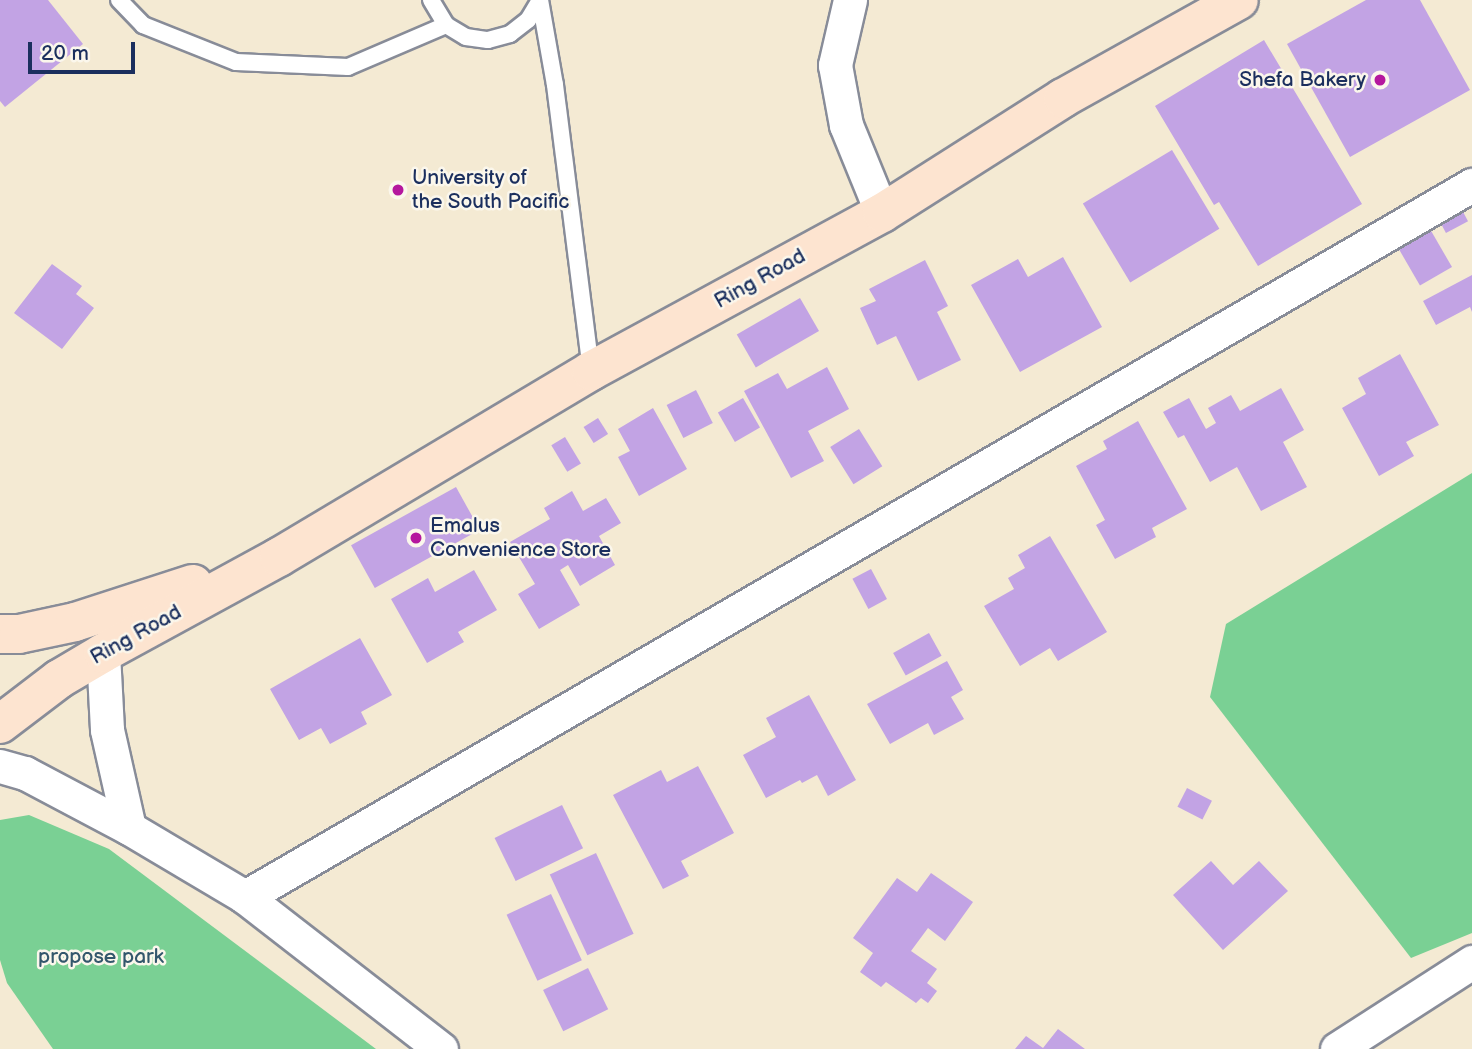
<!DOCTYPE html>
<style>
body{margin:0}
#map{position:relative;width:1472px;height:1049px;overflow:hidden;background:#f4ead3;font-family:"Balsamiq Sans",sans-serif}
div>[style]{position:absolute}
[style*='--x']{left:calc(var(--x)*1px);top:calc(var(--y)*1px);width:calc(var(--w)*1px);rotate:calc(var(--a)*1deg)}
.green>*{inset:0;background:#7ad094}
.building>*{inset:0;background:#c2a3e4;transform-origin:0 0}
.roads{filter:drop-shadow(2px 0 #888c98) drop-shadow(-2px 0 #888c98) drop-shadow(0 2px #888c98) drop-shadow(0 -2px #888c98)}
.service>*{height:16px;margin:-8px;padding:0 8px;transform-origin:8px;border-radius:8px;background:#fff}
.minor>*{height:33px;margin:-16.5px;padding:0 16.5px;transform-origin:16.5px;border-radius:16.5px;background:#fff}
.secondary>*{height:38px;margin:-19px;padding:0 19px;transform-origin:19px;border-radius:19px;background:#fde4d0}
.dots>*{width:19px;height:19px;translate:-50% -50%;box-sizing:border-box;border:4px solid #fbf7ec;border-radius:50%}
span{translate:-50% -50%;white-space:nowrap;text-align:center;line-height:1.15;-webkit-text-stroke:5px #fbf7ec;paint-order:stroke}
.poi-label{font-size:21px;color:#1b2f5e}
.right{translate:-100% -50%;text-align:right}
.left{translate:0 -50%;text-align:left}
.street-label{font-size:21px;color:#1b2f5e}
.park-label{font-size:21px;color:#33576c}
.scale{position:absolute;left:28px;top:42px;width:107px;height:32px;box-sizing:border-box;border:4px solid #1b2f5e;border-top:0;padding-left:9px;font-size:21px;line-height:24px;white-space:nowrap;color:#1b2f5e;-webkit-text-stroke:5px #fbf7ec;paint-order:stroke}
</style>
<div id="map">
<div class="green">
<div style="clip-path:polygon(1472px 473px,1472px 933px,1411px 958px,1210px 697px,1226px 624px)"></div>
<div style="clip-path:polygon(29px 815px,109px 849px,376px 1049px,53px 1049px,7px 983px,0 960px,0 820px)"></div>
</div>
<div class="building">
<div style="clip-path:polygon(0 0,48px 0,83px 44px,5px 107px,0 101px)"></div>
<div style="clip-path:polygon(1366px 0,1420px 0,1470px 90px,1350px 157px,1287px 44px)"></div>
<div style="clip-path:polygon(1264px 40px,1362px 204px,1258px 266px,1219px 202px,1214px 205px,1155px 106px)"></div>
<div style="left:1172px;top:150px;width:92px;height:104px;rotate:59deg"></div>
<div style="left:1461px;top:208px;width:15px;height:25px;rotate:62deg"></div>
<div style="left:1430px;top:229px;width:44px;height:37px;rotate:60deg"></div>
<div style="clip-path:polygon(1063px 257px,1102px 327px,1020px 372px,971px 285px,1018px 259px,1028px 277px)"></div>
<div style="clip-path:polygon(925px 260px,948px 306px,937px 312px,961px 360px,918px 381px,896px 336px,877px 345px,860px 308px,876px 301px,869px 289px)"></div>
<div style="clip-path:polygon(52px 264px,82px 286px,76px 294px,94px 308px,62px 349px,14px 313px)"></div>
<div style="clip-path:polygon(1472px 275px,1472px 312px,1470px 307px,1436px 325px,1423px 301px)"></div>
<div style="left:800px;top:298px;width:38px;height:73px;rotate:60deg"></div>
<div style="clip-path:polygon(1400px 354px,1439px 425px,1406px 442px,1414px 456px,1379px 476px,1342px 408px,1366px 394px,1358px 378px)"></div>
<div style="clip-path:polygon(827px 367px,849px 409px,808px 431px,824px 461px,791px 478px,744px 391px,778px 373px,787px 389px)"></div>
<div style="clip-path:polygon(1281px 388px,1304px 430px,1283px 442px,1307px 487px,1261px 511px,1237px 467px,1210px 482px,1184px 435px,1178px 438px,1163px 412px,1189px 398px,1206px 429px,1216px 423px,1208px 408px,1231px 395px,1240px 411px)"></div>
<div style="left:696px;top:390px;width:37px;height:33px;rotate:63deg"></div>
<div style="left:743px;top:398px;width:34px;height:29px;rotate:60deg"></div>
<div style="clip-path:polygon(653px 408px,687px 469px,639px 496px,618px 457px,630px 451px,618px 429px)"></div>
<div style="left:598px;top:418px;width:19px;height:17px;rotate:58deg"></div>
<div style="clip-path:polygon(1138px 421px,1187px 509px,1152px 528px,1156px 537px,1115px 559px,1096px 525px,1105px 520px,1076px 466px,1107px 449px,1103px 441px)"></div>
<div style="left:859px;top:429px;width:44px;height:34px;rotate:58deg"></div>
<div style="left:565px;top:437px;width:31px;height:16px;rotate:59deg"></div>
<div style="left:456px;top:487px;width:49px;height:120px;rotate:61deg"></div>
<div style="clip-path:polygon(572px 491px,583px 511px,606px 498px,621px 523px,599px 536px,615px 565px,580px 586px,568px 565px,560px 570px,580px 605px,539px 629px,518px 594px,535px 584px,510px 542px,550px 519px,544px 508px)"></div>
<div style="clip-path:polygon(1050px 536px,1107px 632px,1058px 661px,1050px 648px,1020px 666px,984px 606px,1014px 589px,1008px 578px,1025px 568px,1018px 555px)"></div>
<div style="left:871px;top:569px;width:34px;height:21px;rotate:62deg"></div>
<div style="clip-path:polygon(474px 570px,497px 610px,458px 632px,464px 642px,427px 663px,391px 599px,428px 578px,435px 592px)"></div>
<div style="left:929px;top:633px;width:26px;height:41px;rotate:61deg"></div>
<div style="clip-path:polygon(360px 638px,392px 695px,361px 712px,367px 724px,330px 744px,321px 728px,299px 740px,270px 689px)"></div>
<div style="clip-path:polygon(947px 661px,963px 690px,951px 697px,964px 719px,934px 735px,928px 723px,890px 744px,867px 704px)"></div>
<div style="clip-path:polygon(809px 695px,856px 780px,828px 796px,817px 775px,802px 783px,800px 780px,766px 798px,743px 755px,776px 737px,766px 718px)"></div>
<div style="clip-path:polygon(698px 766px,734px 833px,681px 861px,689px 876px,663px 889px,613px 795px,661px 770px,667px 782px)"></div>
<div style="left:1187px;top:788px;width:28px;height:21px;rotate:27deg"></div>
<div style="left:562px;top:805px;width:48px;height:75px;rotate:64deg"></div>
<div style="left:596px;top:853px;width:89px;height:51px;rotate:65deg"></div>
<div style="clip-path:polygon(1211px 861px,1233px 885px,1259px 861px,1288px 891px,1223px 950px,1173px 895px)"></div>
<div style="clip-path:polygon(931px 873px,973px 902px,945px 941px,928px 928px,911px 951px,937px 969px,927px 983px,937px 991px,928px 1003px,921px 998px,916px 1003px,886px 982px,881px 987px,860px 972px,873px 953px,853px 938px,897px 878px,917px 892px)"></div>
<div style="left:551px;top:894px;width:73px;height:49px;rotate:65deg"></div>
<div style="left:588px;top:968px;width:46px;height:50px;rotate:64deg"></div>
<div style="clip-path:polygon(1058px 1029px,1085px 1049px,1015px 1049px,1026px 1036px,1043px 1048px)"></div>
</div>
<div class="roads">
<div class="service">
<div style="--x:119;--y:0;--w:35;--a:46"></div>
<div style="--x:143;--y:25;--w:100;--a:21.7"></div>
<div style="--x:236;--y:62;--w:112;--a:2.6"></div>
<div style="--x:348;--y:67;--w:107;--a:-23.2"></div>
<div style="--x:431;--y:0;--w:29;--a:59"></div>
<div style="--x:446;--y:25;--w:23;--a:31"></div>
<div style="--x:466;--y:37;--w:22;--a:8"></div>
<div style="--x:488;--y:40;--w:23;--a:-15"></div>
<div style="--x:510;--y:34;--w:23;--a:-38"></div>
<div style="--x:528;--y:20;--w:23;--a:-59"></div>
<div style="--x:540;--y:0;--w:86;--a:80"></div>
<div style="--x:555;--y:85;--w:288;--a:82.8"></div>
</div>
<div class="minor">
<div style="--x:850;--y:0;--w:67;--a:103"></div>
<div style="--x:835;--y:65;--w:61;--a:79.6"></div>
<div style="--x:846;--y:125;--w:95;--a:67.8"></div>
<div style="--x:103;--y:653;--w:77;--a:87"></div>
<div style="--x:107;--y:730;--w:100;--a:77.3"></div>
<div style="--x:0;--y:766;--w:26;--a:16"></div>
<div style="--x:25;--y:773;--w:118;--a:27.9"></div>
<div style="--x:129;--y:828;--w:135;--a:30.7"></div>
<div style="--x:245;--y:897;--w:248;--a:37.8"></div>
<div style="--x:245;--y:897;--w:1419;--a:-30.13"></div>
<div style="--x:1337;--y:1049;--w:161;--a:-32.8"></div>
</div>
<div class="secondary">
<div style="--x:0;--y:634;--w:19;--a:0"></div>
<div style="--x:19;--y:634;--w:57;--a:-12.1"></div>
<div style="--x:75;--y:622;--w:124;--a:-17.9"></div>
<div style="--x:0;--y:724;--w:74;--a:-37.3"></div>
<div style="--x:59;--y:679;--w:51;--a:-30.6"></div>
<div style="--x:103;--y:653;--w:200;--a:-28.6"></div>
<div style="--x:279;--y:557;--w:363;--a:-30.8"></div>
<div style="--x:591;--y:371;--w:331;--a:-28.5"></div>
<div style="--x:882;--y:213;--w:214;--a:-32.4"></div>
<div style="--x:1063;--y:98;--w:201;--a:-29.1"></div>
</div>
</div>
<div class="dots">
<div style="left:1380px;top:80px;background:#b5179e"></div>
<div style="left:398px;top:190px;background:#b5179e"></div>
<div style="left:416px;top:538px;background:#b5179e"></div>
</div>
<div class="poi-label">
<span class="right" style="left:1366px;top:80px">Shefa Bakery</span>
<span class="left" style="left:412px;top:190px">University of<br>the South Pacific</span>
<span class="left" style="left:430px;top:538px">Emalus<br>Convenience Store</span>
</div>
<div class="street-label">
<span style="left:760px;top:279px;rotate:-29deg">Ring Road</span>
<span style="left:136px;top:635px;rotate:-29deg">Ring Road</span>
</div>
<div class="park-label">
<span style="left:101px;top:957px">propose park</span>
</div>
<div class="scale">20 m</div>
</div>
